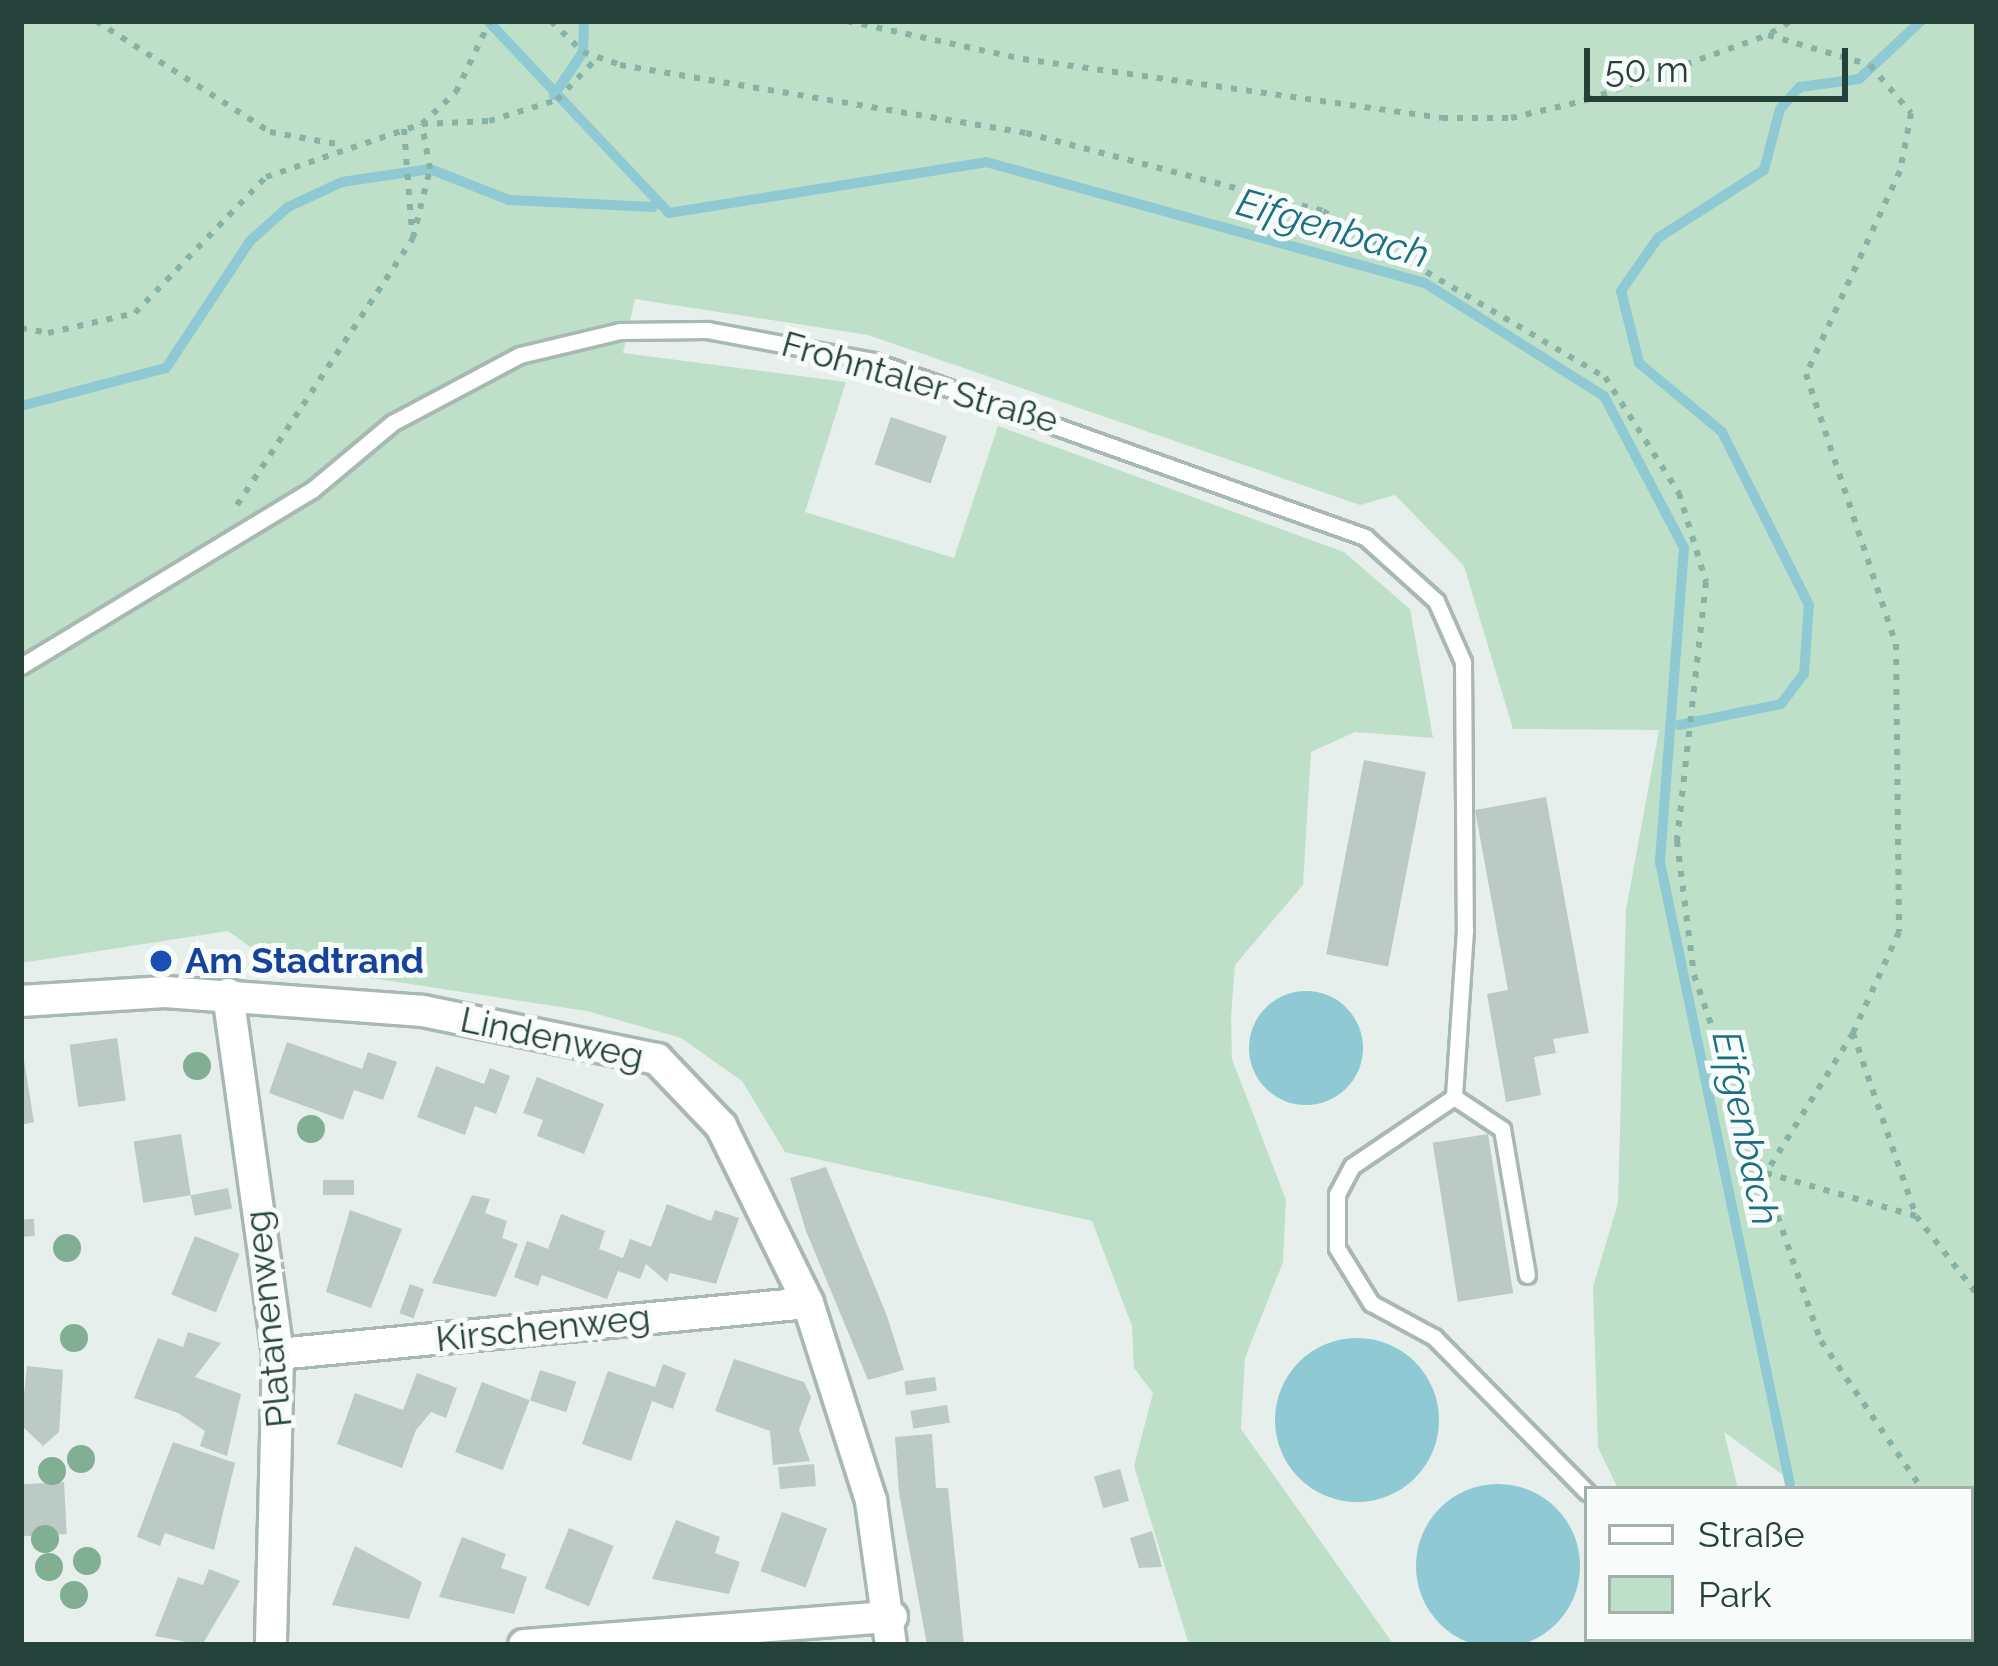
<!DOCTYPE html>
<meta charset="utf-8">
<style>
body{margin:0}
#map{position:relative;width:1998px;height:1666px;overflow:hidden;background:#e6efeb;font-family:Raleway,sans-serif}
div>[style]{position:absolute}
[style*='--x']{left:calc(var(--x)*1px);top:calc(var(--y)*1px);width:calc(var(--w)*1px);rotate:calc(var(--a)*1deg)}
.green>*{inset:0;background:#bfe0c8}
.water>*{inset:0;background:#8ec9d4}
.round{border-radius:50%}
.stream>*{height:10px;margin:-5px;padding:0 5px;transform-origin:5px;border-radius:5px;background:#8ec9d4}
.building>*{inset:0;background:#bbcac4;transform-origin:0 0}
.path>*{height:6px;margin-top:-3px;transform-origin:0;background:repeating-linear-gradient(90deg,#86b3a5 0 6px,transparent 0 15px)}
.roads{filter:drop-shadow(3px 0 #a8b8b2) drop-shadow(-3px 0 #a8b8b2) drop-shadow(0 3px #a8b8b2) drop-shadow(0 -3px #a8b8b2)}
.lane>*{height:15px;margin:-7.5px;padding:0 7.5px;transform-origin:7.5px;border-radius:7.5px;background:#fff}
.street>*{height:30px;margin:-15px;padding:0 15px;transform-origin:15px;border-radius:15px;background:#fff}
.trees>*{width:28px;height:28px;margin:-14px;border-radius:50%;background:#80af93}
.dots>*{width:33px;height:33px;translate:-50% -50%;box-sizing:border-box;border:6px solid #f7fbf9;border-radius:50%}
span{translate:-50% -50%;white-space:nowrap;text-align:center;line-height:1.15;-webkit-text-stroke:10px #f7fbf9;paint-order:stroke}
.street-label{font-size:36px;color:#24423a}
.transit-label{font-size:36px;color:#164399;font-weight:700}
.left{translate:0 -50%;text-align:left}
.water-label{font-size:39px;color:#1c6f80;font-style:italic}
.frame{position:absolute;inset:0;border:24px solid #24423a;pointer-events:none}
.legend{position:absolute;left:1584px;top:1486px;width:390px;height:156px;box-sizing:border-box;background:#f7fbf9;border:3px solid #a3b1ad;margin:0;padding:15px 21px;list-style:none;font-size:36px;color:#24423a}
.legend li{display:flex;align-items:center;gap:24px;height:60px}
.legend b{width:60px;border:3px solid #a3b1ad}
.scale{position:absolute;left:1584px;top:48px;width:264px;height:54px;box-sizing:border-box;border:6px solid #24423a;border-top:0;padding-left:15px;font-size:36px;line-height:42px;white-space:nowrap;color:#24423a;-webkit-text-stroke:9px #f7fbf9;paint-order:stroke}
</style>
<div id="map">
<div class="green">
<div style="clip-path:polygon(21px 21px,1977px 21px,1977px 1645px,1930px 1639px,1971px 1639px,1971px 1489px,1802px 1489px,1724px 1432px,1738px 1489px,1618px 1489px,1598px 1447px,1593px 1287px,1618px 1203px,1626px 910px,1659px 730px,1513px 729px,1464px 566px,1395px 495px,1360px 505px,868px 335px,635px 299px,623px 353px,846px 382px,805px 512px,954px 558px,998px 426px,1344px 552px,1410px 609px,1433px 738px,1355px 732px,1311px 752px,1303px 885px,1235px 965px,1231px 1016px,1232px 1059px,1286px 1200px,1283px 1262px,1245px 1358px,1241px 1429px,1394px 1645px,1189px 1645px,1134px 1466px,1153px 1393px,1134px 1368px,1132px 1326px,1092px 1221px,785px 1152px,742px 1081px,681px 1038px,587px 1011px,273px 963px,228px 931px,21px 963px)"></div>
</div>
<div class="water">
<div class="round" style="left:1249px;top:991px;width:114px;height:114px"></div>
<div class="round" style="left:1275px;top:1338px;width:164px;height:164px"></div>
<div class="round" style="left:1416px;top:1484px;width:164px;height:164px"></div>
</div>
<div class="stream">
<div style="--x:488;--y:21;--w:264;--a:46.7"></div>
<div style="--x:669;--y:213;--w:321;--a:-9.1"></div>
<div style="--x:986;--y:162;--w:455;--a:15.4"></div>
<div style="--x:1425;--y:283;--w:212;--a:32.3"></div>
<div style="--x:1604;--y:396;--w:172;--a:62.2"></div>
<div style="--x:1684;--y:548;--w:315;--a:94.4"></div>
<div style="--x:1660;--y:862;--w:641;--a:78.2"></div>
<div style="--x:554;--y:95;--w:52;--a:-56"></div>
<div style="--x:583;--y:52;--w:31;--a:-88"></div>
<div style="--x:21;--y:406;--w:150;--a:-14.7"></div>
<div style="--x:166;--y:368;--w:152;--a:-56.5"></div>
<div style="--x:250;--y:241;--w:51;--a:-41.8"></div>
<div style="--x:288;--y:207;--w:60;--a:-24.8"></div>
<div style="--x:342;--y:182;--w:89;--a:-8.4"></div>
<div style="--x:430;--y:169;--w:85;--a:21.4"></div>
<div style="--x:509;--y:200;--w:144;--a:2.8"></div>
<div style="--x:1679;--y:725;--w:104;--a:-11.6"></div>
<div style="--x:1781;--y:704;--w:38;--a:-53"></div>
<div style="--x:1804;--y:674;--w:69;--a:-85.9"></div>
<div style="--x:1809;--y:605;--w:194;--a:-116.7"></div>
<div style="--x:1722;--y:432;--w:108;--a:-140.3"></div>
<div style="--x:1639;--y:363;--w:74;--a:-104"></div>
<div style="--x:1621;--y:291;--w:65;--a:-55.1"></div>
<div style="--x:1658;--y:238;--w:126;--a:-32.7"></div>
<div style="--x:1764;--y:170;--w:63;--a:-75.3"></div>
<div style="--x:1780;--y:109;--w:30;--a:-48"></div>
<div style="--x:1800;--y:87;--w:60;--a:-7.7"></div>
<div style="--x:1859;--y:79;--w:85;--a:-43.1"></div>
<div style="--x:1825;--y:1639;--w:6;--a:81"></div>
</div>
<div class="building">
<div style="left:891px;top:417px;width:59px;height:50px;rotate:19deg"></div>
<div style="left:1364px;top:760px;width:63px;height:198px;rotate:11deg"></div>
<div style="clip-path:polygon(1546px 797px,1589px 1033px,1553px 1039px,1556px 1053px,1534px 1057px,1541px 1095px,1506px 1102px,1487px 994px,1508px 990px,1475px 810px)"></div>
<div style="left:117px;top:1038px;width:63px;height:48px;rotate:82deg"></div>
<div style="clip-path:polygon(287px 1042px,362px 1069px,368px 1052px,397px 1062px,383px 1100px,354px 1090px,343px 1120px,269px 1093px)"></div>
<div style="clip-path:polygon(23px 1054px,34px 1122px,21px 1125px,21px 1054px)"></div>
<div style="clip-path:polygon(436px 1066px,484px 1084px,490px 1068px,510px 1076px,496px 1114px,475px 1106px,465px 1135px,417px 1117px)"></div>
<div style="clip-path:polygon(537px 1077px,604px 1104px,584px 1154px,537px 1136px,543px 1120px,523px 1113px)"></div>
<div style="left:181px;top:1134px;width:62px;height:48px;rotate:81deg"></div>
<div style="left:1488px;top:1134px;width:161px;height:56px;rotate:81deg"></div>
<div style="clip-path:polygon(826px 1167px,887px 1316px,904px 1370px,868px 1380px,806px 1231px,790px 1178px)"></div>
<div style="left:323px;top:1180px;width:31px;height:15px"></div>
<div style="left:228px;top:1188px;width:21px;height:38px;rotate:79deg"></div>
<div style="clip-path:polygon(472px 1195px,490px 1199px,485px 1213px,507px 1221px,502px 1238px,518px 1244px,496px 1297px,432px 1283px)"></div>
<div style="clip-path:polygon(667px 1204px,711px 1221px,715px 1210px,739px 1218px,716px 1284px,670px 1273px,667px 1282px,646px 1264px,640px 1279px,618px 1271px,607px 1299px,542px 1275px,538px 1286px,514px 1277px,527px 1241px,548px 1249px,561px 1214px,605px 1231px,599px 1249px,623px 1258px,630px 1239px,651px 1247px)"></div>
<div style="clip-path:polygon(350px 1210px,402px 1229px,371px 1308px,326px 1292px)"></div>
<div style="left:34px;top:1219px;width:17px;height:13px;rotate:87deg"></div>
<div style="left:195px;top:1236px;width:48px;height:63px;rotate:22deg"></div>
<div style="left:410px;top:1284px;width:15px;height:31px;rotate:20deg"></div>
<div style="clip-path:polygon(188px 1332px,221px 1343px,195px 1377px,241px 1394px,227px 1456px,200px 1446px,205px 1431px,178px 1413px,134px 1398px,158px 1338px,183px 1347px)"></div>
<div style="clip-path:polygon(734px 1359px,804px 1382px,811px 1397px,799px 1430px,810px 1461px,773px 1465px,770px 1431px,715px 1411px)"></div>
<div style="clip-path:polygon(663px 1364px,686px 1373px,673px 1409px,652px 1401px,631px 1461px,582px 1444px,608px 1371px,655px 1387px)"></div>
<div style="clip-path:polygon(27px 1366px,63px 1370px,59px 1432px,43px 1446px,21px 1425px)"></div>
<div style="left:540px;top:1370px;width:38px;height:32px;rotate:18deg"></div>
<div style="clip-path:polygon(417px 1373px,457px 1388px,446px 1418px,431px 1412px,416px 1430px,402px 1468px,337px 1444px,355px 1393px,403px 1410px)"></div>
<div style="left:935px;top:1377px;width:14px;height:31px;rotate:82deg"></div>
<div style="left:482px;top:1382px;width:51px;height:75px;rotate:21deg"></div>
<div style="left:947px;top:1405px;width:18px;height:37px;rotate:81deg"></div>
<div style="clip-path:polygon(932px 1434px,936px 1488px,948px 1488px,964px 1645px,927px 1645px,899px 1493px,895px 1437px)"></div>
<div style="clip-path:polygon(173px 1442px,235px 1463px,214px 1550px,165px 1533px,160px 1546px,137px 1537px)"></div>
<div style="left:814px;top:1464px;width:22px;height:36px;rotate:85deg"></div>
<div style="left:1120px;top:1469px;width:33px;height:27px;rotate:74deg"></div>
<div style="left:64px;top:1482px;width:52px;height:43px;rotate:87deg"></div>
<div style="left:782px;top:1512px;width:48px;height:63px;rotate:20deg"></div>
<div style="clip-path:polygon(676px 1520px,720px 1537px,715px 1553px,740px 1562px,729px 1594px,652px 1579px)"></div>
<div style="left:569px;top:1528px;width:48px;height:65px;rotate:22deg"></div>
<div style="clip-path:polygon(1152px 1531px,1162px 1567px,1139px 1568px,1130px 1538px)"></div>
<div style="clip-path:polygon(462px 1537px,506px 1554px,501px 1568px,527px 1577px,514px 1614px,439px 1597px)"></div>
<div style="clip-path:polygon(355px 1546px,422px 1582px,409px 1619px,332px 1605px)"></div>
<div style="clip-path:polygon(209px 1569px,240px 1581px,202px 1645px,155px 1636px,178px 1577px,203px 1585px)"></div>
</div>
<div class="path">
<div style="--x:96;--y:21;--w:206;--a:32.5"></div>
<div style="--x:270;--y:132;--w:68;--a:10.2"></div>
<div style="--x:551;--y:21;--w:45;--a:44.1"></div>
<div style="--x:583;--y:52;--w:39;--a:19"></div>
<div style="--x:620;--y:65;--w:412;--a:9.5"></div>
<div style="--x:1026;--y:133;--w:307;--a:14.7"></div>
<div style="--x:1323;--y:211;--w:327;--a:30.5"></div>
<div style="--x:1605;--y:377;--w:138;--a:57.5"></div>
<div style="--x:1679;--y:493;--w:93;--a:73.1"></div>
<div style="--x:1706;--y:582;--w:261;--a:96.4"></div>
<div style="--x:1677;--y:841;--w:135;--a:82.8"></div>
<div style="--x:1694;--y:975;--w:387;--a:70.9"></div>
<div style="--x:1821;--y:1341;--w:179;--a:55.7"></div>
<div style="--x:847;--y:21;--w:180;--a:12.2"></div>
<div style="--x:1023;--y:59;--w:423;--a:8"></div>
<div style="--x:1442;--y:118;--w:69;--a:0"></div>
<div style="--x:1511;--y:118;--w:78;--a:-13.3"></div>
<div style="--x:1587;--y:100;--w:192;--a:-19.8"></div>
<div style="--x:1768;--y:35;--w:106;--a:16.4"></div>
<div style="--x:1870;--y:65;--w:63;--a:49.5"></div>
<div style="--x:1911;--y:113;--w:59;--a:100.7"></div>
<div style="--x:1900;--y:171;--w:224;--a:114.8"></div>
<div style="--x:1806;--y:374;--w:285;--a:71.6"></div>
<div style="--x:1896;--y:644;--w:288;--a:89.4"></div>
<div style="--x:1899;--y:932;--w:111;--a:114.5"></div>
<div style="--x:1853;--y:1033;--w:165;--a:121.9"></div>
<div style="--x:1771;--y:33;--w:23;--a:-31"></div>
<div style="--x:404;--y:129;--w:103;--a:85.6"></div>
<div style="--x:21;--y:328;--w:27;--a:10"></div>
<div style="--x:48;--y:333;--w:89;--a:-12.9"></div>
<div style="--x:135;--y:313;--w:189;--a:-46.1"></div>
<div style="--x:266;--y:177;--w:165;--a:-18.8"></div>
<div style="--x:422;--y:124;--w:47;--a:-43.3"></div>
<div style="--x:456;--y:92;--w:79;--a:-64.4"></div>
<div style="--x:237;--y:505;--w:320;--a:-56.6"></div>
<div style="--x:413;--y:238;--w:71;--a:-76.2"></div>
<div style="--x:430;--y:169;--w:46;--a:-100.1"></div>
<div style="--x:422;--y:124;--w:67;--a:-2.6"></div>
<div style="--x:489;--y:121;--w:71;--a:-17.2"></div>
<div style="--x:557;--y:100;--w:58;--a:-46.4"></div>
<div style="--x:1853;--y:1033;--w:194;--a:71"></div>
<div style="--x:1766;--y:1173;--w:156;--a:16"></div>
<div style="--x:1916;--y:1216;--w:99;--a:52"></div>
<div style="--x:1971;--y:1533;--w:8;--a:40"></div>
</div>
<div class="roads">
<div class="lane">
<div style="--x:21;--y:666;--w:340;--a:-31.2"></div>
<div style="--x:312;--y:490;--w:104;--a:-39.9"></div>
<div style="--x:392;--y:423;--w:145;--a:-28"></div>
<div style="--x:520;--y:355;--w:103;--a:-13.5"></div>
<div style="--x:620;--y:331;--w:87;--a:-0.7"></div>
<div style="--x:707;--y:330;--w:169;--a:10.6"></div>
<div style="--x:873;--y:361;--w:523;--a:19.68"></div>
<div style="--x:1365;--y:537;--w:96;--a:42"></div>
<div style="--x:1436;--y:601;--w:67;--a:66.1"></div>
<div style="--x:1463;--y:662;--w:268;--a:89.6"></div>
<div style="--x:1465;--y:930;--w:167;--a:93.8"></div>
<div style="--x:1454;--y:1097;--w:123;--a:145.9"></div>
<div style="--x:1352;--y:1166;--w:32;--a:118"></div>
<div style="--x:1337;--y:1194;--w:54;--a:90"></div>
<div style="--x:1337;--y:1248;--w:65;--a:58.3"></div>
<div style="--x:1371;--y:1303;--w:72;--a:28.4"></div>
<div style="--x:1434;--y:1337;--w:218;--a:45.4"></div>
<div style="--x:1454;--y:1097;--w:58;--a:33.7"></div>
<div style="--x:1502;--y:1129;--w:148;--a:80.3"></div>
<div style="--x:1674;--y:1639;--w:7;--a:56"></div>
</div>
<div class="street">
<div style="--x:228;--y:994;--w:363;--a:82.1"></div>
<div style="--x:278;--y:1354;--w:291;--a:91.4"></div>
<div style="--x:21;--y:1001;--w:144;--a:-3.6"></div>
<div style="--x:165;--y:992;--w:259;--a:4.2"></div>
<div style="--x:423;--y:1011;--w:239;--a:11.6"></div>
<div style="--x:657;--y:1059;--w:93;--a:46.3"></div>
<div style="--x:721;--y:1126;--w:197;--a:63.8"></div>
<div style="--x:808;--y:1303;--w:208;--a:72.3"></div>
<div style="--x:871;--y:1501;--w:145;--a:82.1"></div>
<div style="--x:278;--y:1354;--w:532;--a:-5.5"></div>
<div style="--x:524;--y:1645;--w:369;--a:-4.4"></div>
</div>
</div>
<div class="trees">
<div style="left:197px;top:1066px"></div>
<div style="left:311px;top:1129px"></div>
<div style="left:67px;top:1248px"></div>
<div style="left:74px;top:1338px"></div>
<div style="left:81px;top:1459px"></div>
<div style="left:52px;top:1471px"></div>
<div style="left:45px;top:1539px"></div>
<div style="left:87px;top:1561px"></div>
<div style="left:49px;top:1567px"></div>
<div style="left:74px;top:1595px"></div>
</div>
<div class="dots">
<div style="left:161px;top:961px;background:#1a4fb4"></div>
</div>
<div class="street-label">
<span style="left:920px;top:382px;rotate:16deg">Frohntaler Straße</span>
<span style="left:552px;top:1038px;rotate:12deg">Lindenweg</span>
<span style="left:268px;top:1319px;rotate:-96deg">Platanenweg</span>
<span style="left:543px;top:1328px;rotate:-6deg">Kirschenweg</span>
</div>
<div class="transit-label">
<span class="left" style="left:185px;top:961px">Am Stadtrand</span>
</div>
<div class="water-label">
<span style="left:1333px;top:228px;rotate:16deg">Eifgenbach</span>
<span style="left:1746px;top:1128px;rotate:78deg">Eifgenbach</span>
</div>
<div class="frame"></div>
<ul class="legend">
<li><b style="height:15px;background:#fff"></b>Straße</li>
<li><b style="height:33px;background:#bfe0c8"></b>Park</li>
</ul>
<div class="scale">50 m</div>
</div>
